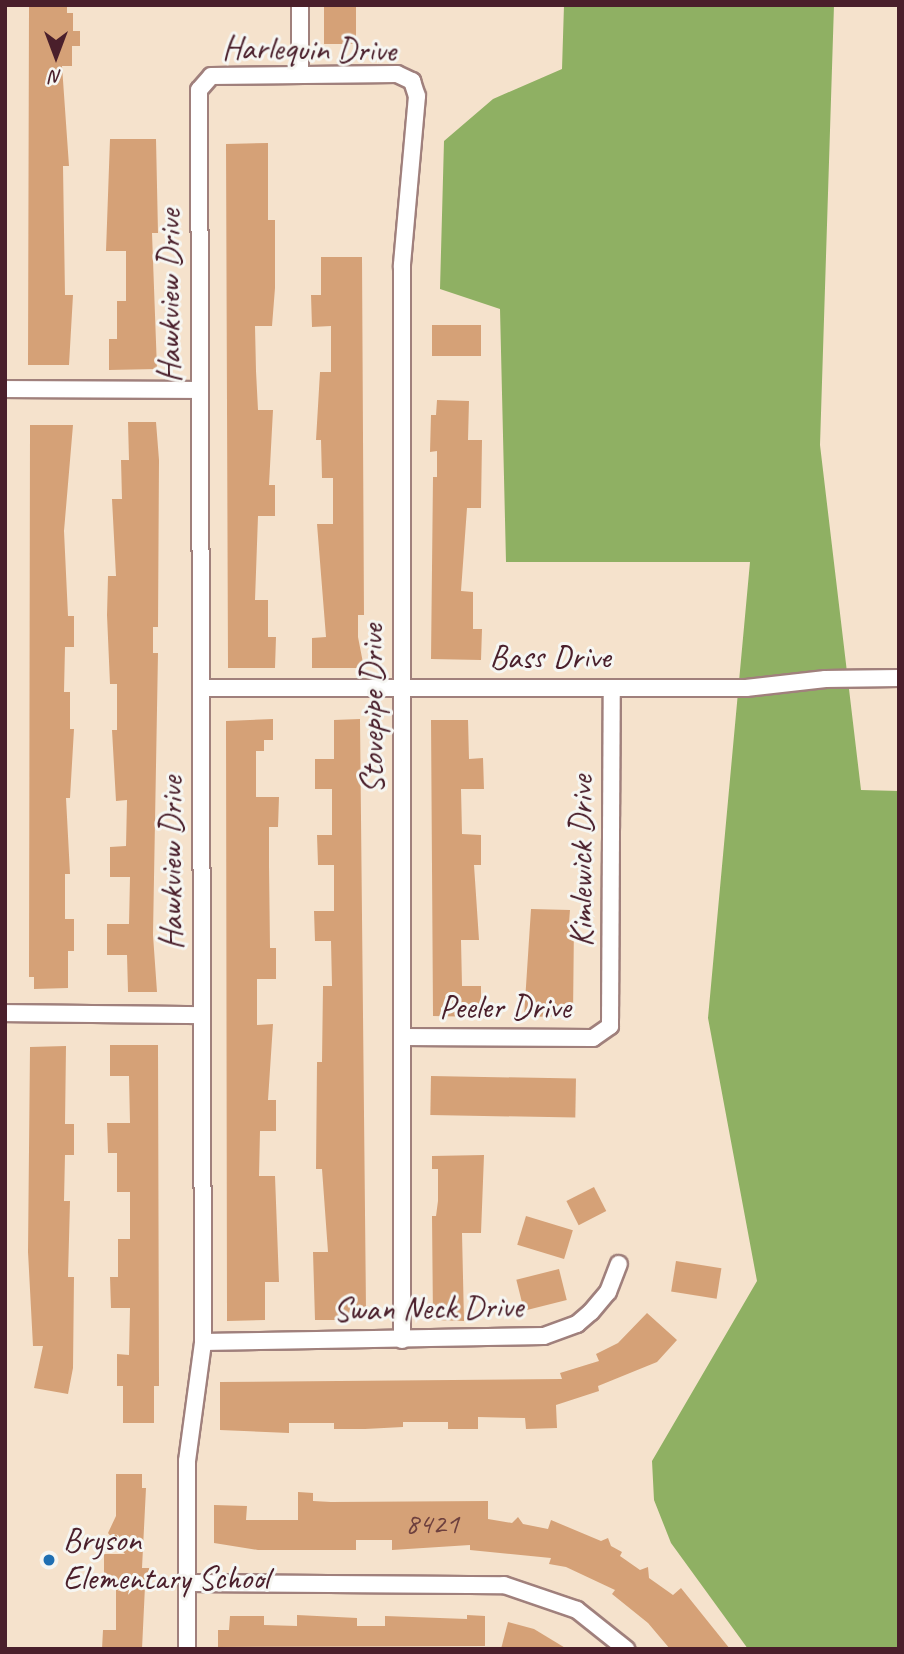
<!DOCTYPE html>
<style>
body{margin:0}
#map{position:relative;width:904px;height:1654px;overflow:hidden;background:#f5e2cc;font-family:Caveat,sans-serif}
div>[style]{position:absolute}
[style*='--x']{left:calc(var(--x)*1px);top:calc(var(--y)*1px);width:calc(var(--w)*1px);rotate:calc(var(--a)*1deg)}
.forest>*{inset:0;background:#8fb063}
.building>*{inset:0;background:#d5a177;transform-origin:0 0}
.roads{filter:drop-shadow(2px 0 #a0807c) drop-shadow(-2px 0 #a0807c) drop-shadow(0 2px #a0807c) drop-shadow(0 -2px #a0807c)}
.street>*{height:16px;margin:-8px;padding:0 8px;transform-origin:8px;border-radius:8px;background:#fff}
.dots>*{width:19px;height:19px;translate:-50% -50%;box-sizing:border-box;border:4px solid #f6f6f2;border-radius:50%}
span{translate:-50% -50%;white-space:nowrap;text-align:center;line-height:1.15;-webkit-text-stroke:6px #f6f6f2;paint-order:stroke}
.number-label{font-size:30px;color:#6d403e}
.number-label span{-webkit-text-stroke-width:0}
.street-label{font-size:33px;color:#4a1f2b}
.poi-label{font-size:33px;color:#4a1f2b}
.left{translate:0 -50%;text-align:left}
.frame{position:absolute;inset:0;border:7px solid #4a1f2b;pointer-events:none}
.north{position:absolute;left:21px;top:21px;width:70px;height:70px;-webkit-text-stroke:5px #f6f6f2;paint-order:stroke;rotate:180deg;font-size:19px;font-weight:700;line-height:28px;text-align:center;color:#4a1f2b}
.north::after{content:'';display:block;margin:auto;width:24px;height:32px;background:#4a1f2b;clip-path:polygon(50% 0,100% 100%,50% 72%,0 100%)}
</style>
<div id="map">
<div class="forest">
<div style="clip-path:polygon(564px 5px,834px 5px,820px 445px,861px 790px,899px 791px,899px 1649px,748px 1649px,671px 1543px,654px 1500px,652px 1461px,757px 1281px,708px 1018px,750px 562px,506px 562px,500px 309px,440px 289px,444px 141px,493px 99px,562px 69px)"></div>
</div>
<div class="building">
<div style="clip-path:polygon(29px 5px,67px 5px,67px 13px,73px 13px,73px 31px,80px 31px,80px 46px,72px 46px,72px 66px,62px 66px,69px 166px,63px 166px,65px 295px,73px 295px,69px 365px,28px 365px)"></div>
<div style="left:324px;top:5px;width:32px;height:39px"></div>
<div style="clip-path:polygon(110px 139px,156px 139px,158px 233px,152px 233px,157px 369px,109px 370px,109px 339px,117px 339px,117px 301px,126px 301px,126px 251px,106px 251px)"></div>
<div style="clip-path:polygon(268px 143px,268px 220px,275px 220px,275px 288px,272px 326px,255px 326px,256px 371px,258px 410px,273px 410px,269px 485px,275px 485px,275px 516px,258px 516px,255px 600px,268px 600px,268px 637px,276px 637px,275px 668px,228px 668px,226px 144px)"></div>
<div style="clip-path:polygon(321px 257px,362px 257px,364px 615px,358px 615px,358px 637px,364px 668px,312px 668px,312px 638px,326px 637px,317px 524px,333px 524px,333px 478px,322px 478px,321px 440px,316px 440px,320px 372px,331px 372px,331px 326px,312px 327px,311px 295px,321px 295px)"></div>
<div style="left:432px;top:325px;width:49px;height:31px"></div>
<div style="clip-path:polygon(437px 400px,469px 401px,468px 440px,482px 440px,481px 508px,467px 508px,461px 591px,473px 592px,473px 629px,482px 629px,481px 660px,431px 659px,433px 477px,437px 477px,437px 451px,430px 452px,431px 415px,436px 415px)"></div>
<div style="clip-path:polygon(128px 422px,156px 422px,159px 460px,158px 627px,153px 627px,153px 653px,158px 653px,153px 935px,157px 992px,128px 992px,127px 955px,107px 955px,107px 924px,129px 924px,130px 877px,110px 877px,110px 847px,126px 846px,127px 800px,116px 801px,112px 730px,117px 730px,117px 684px,110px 684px,107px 615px,108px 576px,116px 576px,112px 499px,122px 499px,121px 460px,129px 460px)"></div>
<div style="clip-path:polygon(30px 425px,73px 425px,64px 531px,68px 616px,74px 616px,74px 647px,65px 647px,64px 692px,70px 692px,70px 729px,74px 729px,70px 798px,66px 798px,70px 874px,65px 874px,65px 919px,74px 919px,74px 951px,68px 951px,68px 988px,34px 989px,34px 977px,29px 977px)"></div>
<div style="clip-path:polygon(273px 719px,273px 740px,264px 740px,264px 751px,256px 751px,256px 797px,279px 797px,278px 827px,269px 827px,269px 865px,270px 948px,276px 948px,276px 979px,257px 979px,257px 1025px,273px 1024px,268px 1100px,276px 1100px,276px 1131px,260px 1131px,259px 1176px,275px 1176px,279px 1282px,265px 1282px,265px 1320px,227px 1321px,226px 721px)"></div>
<div style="clip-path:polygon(360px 719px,366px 1310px,361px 1310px,361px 1320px,315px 1320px,313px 1252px,328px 1252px,322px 1169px,316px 1169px,317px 1062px,322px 1062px,323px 986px,332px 986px,331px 941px,315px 941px,314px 911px,334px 911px,334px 865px,318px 865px,317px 835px,332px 835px,332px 789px,315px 789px,315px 759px,334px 759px,334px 720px)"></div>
<div style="clip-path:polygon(431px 720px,468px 720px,469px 759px,483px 758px,484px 789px,461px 789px,462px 834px,481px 835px,481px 865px,474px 865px,479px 940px,461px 940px,462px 986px,481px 986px,481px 1017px,433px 1016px)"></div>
<div style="clip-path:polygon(531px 909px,570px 910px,569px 923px,574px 923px,573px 1016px,524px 1017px)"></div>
<div style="clip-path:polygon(110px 1045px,158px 1045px,159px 1386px,154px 1386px,154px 1423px,123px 1423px,123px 1386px,117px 1386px,117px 1354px,129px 1355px,130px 1308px,111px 1308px,110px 1277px,118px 1277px,118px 1239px,130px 1239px,130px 1192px,117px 1192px,117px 1153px,108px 1153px,107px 1123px,130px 1123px,129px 1076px,110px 1076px)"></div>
<div style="clip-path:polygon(66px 1046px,65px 1124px,74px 1124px,74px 1155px,65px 1155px,64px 1201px,70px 1201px,68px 1277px,74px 1277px,73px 1368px,68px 1394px,34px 1388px,43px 1346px,33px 1346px,28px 1252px,30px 1047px)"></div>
<div style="left:431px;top:1076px;width:145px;height:39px;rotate:1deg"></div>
<div style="clip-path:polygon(484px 1155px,481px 1233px,462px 1233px,464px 1321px,433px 1320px,432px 1216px,436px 1216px,438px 1201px,438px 1169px,432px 1169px,432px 1156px)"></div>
<div style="left:594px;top:1187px;width:27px;height:31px;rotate:63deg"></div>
<div style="left:526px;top:1216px;width:49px;height:30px;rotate:17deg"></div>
<div style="left:676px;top:1261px;width:46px;height:31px;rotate:9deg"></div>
<div style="left:559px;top:1269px;width:32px;height:44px;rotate:76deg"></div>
<div style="clip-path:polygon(647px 1313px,677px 1340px,657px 1362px,598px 1386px,599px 1391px,556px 1405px,557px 1428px,526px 1429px,525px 1418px,478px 1417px,478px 1429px,448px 1429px,448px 1422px,403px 1422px,403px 1427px,365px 1429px,334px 1429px,334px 1423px,289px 1423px,289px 1433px,220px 1430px,220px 1382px,562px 1379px,560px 1373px,599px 1361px,596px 1354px,618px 1343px)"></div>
<div style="clip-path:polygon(116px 1474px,142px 1474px,142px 1488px,146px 1488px,142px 1568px,149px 1568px,149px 1586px,145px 1586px,142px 1649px,102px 1649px,103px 1630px,116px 1630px,116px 1585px,104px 1585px,104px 1554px,125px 1554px,108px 1533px,116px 1516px)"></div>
<div style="clip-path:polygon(298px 1492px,313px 1493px,313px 1501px,331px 1502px,488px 1501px,488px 1519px,512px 1523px,518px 1517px,523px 1524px,548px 1529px,551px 1520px,601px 1541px,608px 1538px,611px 1546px,622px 1552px,620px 1556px,640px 1570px,648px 1567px,649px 1578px,673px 1595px,681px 1588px,730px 1649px,670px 1649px,648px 1623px,612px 1594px,615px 1590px,566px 1567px,549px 1564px,551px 1558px,470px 1550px,470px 1545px,392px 1550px,392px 1540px,356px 1540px,356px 1550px,258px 1550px,214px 1543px,214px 1505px,247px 1506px,246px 1520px,298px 1520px)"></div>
<div style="clip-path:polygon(297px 1615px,357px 1618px,357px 1626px,385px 1626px,385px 1616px,467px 1619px,467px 1615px,485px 1616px,485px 1646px,218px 1647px,218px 1630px,229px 1630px,230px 1616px,264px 1616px,264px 1625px,297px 1626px)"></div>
<div style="clip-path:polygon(508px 1622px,534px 1629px,567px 1649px,501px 1649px)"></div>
</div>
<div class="roads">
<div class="street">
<div style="--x:300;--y:5;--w:70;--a:90"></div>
<div style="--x:5;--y:389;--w:195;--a:0.3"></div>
<div style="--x:201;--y:688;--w:545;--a:0"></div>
<div style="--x:746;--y:688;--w:80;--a:-6.5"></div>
<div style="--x:825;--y:679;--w:74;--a:-0.8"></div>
<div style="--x:5;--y:1013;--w:197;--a:0.6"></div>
<div style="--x:402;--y:1037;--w:191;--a:0.3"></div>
<div style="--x:593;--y:1038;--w:21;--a:-35"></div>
<div style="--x:610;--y:1026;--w:338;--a:-89.7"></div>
<div style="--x:203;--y:1342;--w:341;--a:-1"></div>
<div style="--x:544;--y:1336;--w:35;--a:-20"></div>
<div style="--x:577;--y:1324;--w:18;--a:-41"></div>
<div style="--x:591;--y:1312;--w:26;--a:-50"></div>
<div style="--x:608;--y:1292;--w:30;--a:-69"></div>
<div style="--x:188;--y:1583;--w:316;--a:0.4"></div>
<div style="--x:504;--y:1585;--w:77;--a:18.9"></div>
<div style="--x:577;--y:1610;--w:63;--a:38.5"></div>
<div style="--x:187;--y:1649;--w:188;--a:-90"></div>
<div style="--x:187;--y:1461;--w:120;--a:-82.3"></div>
<div style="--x:203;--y:1342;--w:1252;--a:-90.18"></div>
<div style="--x:199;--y:90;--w:18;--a:-49"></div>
<div style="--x:211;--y:76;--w:186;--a:-0.6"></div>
<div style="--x:397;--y:74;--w:17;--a:25"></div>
<div style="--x:412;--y:81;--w:16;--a:72"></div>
<div style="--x:417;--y:96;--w:170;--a:95.1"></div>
<div style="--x:402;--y:265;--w:1075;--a:90"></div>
</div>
</div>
<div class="dots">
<div style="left:49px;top:1560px;background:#1f6fb2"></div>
</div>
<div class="number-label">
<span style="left:432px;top:1523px">8421</span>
</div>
<div class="street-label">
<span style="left:309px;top:50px;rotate:1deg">Harlequin Drive</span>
<span style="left:170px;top:296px;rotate:-90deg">Hawkview Drive</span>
<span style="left:550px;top:658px">Bass Drive</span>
<span style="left:373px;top:709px;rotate:-90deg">Stovepipe Drive</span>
<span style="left:582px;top:861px;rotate:-90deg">Kimlewick Drive</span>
<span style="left:172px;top:863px;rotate:-90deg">Hawkview Drive</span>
<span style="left:505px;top:1008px">Peeler Drive</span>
<span style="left:428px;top:1309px;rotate:-1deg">Swan Neck Drive</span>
</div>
<div class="poi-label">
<span class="left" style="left:63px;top:1560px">Bryson<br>Elementary School</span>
</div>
<div class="frame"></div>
<div class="north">N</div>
</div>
